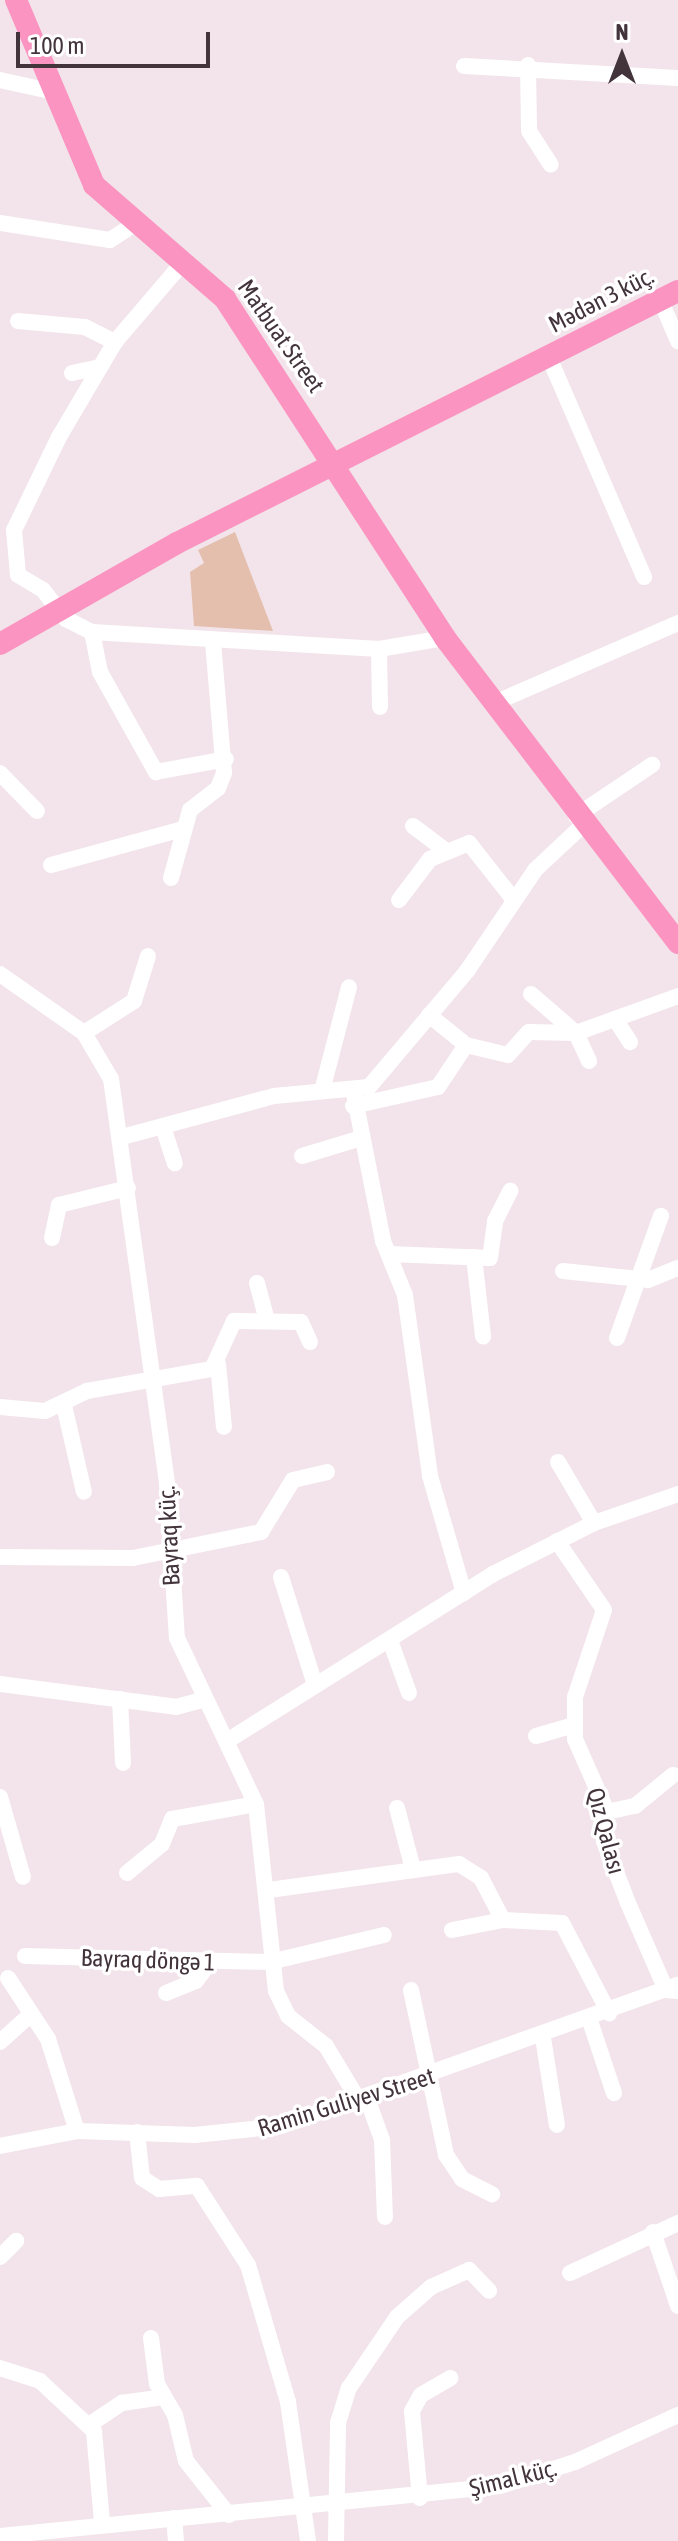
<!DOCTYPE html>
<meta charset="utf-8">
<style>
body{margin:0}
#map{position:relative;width:678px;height:2541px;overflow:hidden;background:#f2e4ea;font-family:"Asap Condensed",sans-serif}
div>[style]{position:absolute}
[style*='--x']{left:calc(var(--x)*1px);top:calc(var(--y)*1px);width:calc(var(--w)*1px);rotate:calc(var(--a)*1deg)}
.green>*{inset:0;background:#e5bfae}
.minor>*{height:16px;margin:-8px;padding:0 8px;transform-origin:8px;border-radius:8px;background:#fff}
.major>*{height:22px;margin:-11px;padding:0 11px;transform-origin:11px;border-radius:11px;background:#fb94c0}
span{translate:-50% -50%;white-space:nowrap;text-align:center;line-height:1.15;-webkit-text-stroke:7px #fff;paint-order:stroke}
.street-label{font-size:24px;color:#43343c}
.north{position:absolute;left:582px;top:16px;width:80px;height:80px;-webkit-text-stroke:6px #fff;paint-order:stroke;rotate:0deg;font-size:22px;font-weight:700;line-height:32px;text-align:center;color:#43343c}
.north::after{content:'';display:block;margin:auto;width:28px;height:36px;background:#43343c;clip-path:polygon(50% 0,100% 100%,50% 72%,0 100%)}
.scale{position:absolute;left:16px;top:32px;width:194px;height:36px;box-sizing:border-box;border:4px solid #43343c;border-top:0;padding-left:10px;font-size:24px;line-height:28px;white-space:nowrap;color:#43343c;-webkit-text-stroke:6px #fff;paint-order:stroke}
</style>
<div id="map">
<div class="green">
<div style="clip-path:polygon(235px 532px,273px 631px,194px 626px,190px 572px,204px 563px,198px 550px)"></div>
</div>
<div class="minor">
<div style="--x:528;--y:65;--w:66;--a:89.1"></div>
<div style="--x:529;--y:131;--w:40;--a:57.1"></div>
<div style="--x:464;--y:66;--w:214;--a:3.2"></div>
<div style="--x:0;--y:80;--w:51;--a:12.4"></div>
<div style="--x:0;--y:223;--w:111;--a:8.8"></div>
<div style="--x:110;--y:240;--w:31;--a:-33"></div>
<div style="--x:185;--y:260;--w:108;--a:130.5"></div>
<div style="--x:115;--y:342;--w:110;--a:120.5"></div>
<div style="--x:59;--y:437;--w:103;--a:115.8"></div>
<div style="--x:14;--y:530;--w:45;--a:84.9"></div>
<div style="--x:18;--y:575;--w:29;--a:31"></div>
<div style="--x:43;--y:590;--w:37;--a:52"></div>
<div style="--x:66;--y:619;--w:29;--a:27"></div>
<div style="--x:92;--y:632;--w:288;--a:3.4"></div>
<div style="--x:379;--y:649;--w:67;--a:-9.5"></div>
<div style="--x:660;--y:299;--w:46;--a:66.8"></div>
<div style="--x:18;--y:321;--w:67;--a:5.1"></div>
<div style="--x:85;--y:327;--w:34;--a:27"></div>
<div style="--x:548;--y:355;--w:242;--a:66.6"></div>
<div style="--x:72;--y:373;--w:29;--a:-12"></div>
<div style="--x:92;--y:632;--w:41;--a:78.7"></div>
<div style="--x:100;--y:672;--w:115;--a:60.8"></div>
<div style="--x:156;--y:772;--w:71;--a:-10.5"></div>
<div style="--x:379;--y:649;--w:58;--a:89"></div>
<div style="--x:492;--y:704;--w:203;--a:-23.5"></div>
<div style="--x:0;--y:773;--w:53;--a:45.8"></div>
<div style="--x:576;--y:816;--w:92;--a:-33.9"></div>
<div style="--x:413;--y:826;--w:38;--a:37"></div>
<div style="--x:51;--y:865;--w:137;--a:-15.3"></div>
<div style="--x:171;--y:878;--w:71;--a:-74.4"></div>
<div style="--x:190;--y:810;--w:36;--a:-38"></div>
<div style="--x:218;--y:788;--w:16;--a:-68"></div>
<div style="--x:224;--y:773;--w:132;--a:-94.8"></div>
<div style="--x:399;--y:900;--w:51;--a:-52.9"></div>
<div style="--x:430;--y:859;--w:42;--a:-22.3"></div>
<div style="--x:469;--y:843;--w:71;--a:51.8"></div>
<div style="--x:0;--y:974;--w:103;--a:35.1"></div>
<div style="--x:84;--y:1033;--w:53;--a:59.6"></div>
<div style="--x:111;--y:1079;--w:409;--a:82.1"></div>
<div style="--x:167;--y:1484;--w:154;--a:86.3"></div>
<div style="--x:177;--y:1638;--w:184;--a:64.6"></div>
<div style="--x:256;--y:1804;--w:188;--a:83.9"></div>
<div style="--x:276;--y:1991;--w:28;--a:64"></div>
<div style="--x:288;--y:2016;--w:48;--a:38.3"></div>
<div style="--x:326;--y:2046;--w:64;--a:59"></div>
<div style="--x:531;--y:994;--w:60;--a:40.9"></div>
<div style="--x:576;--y:1033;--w:31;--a:65"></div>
<div style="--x:429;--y:1015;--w:48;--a:39"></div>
<div style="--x:466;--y:1045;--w:43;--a:13.4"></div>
<div style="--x:508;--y:1055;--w:31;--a:-48"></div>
<div style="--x:529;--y:1032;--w:47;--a:1.2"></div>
<div style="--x:576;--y:1033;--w:109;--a:-19.9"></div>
<div style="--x:617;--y:1022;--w:24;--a:57"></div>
<div style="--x:84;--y:1033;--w:59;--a:-32.6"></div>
<div style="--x:134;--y:1001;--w:47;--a:-72.7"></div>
<div style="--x:323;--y:1087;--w:103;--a:-75.4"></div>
<div style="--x:353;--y:1089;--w:155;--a:78.8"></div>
<div style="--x:383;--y:1241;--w:58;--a:67.8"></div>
<div style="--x:405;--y:1295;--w:183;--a:82.1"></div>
<div style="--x:430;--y:1476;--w:122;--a:73.8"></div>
<div style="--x:353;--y:1106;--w:87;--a:-12.6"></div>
<div style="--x:438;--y:1087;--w:50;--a:-56.3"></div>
<div style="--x:164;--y:1130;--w:35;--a:72"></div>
<div style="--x:122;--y:1137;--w:157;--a:-15.1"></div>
<div style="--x:274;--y:1096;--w:95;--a:-5.4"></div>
<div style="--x:369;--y:1087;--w:152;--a:-49.8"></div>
<div style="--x:467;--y:971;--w:122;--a:-56"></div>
<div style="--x:535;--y:870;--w:66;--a:-43.2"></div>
<div style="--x:302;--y:1156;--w:59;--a:-16.9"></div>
<div style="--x:52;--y:1238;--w:34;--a:-78"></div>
<div style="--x:59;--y:1205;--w:71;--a:-13.8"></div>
<div style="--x:389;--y:1254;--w:101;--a:2.3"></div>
<div style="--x:490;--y:1258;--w:37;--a:-82"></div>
<div style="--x:495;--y:1221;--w:34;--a:-63"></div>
<div style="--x:474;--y:1257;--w:80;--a:83.5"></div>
<div style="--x:563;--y:1271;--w:85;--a:6"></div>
<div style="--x:648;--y:1280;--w:32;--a:-22"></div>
<div style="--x:257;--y:1283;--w:35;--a:75"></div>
<div style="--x:617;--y:1338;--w:130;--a:-70.2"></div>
<div style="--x:218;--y:1364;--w:63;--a:84.6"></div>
<div style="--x:64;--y:1405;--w:89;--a:77.1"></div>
<div style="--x:0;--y:1407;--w:45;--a:5.1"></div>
<div style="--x:45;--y:1411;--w:47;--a:-25.5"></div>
<div style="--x:87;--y:1391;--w:127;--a:-10"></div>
<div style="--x:212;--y:1369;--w:53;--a:-65.4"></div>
<div style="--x:234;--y:1321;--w:67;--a:0.9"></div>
<div style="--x:301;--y:1322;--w:22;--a:66"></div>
<div style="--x:558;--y:1462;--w:71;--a:59.5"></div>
<div style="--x:557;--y:1541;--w:83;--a:55.7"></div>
<div style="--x:604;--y:1610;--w:92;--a:108.4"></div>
<div style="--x:575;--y:1697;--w:42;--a:90"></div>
<div style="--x:575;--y:1739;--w:74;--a:66.2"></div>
<div style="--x:605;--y:1807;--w:34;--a:92"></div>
<div style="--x:604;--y:1841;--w:66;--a:68.8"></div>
<div style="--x:628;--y:1903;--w:95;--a:66.4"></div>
<div style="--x:666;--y:1990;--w:10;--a:6"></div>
<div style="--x:0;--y:1557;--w:133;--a:0.4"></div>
<div style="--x:133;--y:1558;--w:131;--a:-11.5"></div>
<div style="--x:261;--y:1532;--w:61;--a:-58.4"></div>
<div style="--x:293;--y:1480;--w:35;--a:-13"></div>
<div style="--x:281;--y:1577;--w:113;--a:72.5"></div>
<div style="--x:391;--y:1643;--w:53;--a:70.2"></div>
<div style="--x:0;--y:1684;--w:177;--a:7.4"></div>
<div style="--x:176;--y:1707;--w:30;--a:-15"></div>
<div style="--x:120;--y:1699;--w:64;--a:87.3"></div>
<div style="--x:536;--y:1736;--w:37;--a:-16"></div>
<div style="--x:227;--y:1741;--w:314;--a:-32.1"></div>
<div style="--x:493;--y:1574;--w:113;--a:-26.8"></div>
<div style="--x:594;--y:1523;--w:89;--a:-19"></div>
<div style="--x:0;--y:1797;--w:83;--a:74"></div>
<div style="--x:397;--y:1808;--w:63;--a:75.3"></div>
<div style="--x:606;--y:1812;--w:30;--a:-12"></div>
<div style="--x:635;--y:1806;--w:49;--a:-39.2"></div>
<div style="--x:127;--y:1873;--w:45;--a:-39.6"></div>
<div style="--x:162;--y:1844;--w:27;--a:-68"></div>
<div style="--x:172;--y:1819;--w:85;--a:-10.1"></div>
<div style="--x:269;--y:1890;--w:192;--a:-7.8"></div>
<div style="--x:459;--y:1864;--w:26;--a:32"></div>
<div style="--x:481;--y:1878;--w:47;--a:62.4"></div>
<div style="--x:503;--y:1920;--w:59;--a:2.9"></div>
<div style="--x:562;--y:1923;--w:102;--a:62.4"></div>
<div style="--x:452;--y:1930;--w:52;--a:-11.1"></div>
<div style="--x:25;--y:1956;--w:245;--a:1.4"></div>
<div style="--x:270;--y:1962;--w:117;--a:-13.3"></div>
<div style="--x:8;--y:1978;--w:73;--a:56.7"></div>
<div style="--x:48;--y:2039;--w:96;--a:72.5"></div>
<div style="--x:411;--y:1990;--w:169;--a:78"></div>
<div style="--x:446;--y:2155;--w:29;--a:56"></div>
<div style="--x:462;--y:2179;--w:34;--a:27"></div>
<div style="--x:166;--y:1993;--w:32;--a:-22"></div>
<div style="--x:196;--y:1981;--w:20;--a:-53"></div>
<div style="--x:590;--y:2021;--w:76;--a:71.6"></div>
<div style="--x:543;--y:2038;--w:88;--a:80.9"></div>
<div style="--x:0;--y:2042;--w:36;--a:-42"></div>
<div style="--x:367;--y:2098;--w:45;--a:70.3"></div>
<div style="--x:382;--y:2140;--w:77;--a:87.8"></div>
<div style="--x:137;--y:2132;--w:46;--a:83.8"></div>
<div style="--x:142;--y:2178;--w:20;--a:33"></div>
<div style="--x:159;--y:2189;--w:38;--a:-5"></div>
<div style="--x:197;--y:2186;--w:94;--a:57.2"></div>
<div style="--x:248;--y:2265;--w:143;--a:73.7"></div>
<div style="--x:288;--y:2402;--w:140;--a:81.8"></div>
<div style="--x:0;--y:2146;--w:78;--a:-11"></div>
<div style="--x:77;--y:2131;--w:118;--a:1.9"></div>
<div style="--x:195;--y:2135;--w:86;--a:-6"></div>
<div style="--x:281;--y:2126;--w:421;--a:-19.6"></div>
<div style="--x:653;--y:2232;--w:78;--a:71.3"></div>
<div style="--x:0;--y:2257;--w:23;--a:-45"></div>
<div style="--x:570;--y:2273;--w:119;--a:-24.8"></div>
<div style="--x:151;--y:2338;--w:46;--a:82.6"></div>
<div style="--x:157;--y:2384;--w:36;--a:60"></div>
<div style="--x:175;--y:2415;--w:47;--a:76.6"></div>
<div style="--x:186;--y:2461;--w:69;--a:51.5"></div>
<div style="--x:0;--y:2368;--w:42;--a:18"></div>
<div style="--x:40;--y:2381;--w:74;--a:42.8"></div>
<div style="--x:94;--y:2431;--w:92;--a:85"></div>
<div style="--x:89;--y:2425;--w:40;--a:-34"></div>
<div style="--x:122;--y:2403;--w:41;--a:-8.3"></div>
<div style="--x:420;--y:2498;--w:87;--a:-95.3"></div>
<div style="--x:412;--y:2411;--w:18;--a:-61"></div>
<div style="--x:421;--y:2395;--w:34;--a:-30"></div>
<div style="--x:174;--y:2518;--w:23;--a:85"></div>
<div style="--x:0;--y:2536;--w:502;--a:-5.71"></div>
<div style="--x:500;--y:2486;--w:79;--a:-17.7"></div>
<div style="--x:575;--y:2462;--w:113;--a:-24.5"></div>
<div style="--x:336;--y:2541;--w:118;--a:-89"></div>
<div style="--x:338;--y:2423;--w:37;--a:-73"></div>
<div style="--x:349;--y:2388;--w:86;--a:-55.9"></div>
<div style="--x:397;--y:2317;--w:45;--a:-41.4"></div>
<div style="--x:431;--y:2287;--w:42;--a:-24.1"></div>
<div style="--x:469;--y:2270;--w:29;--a:46"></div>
</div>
<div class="major">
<div style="--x:16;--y:0;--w:201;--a:67.1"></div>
<div style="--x:94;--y:185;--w:174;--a:41"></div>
<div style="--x:225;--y:299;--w:404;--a:57"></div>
<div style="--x:445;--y:638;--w:384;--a:52.6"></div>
<div style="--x:0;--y:644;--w:204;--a:-29.7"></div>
<div style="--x:177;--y:543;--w:561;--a:-26.7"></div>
</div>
<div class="street-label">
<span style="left:601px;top:300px;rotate:-27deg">Mədən 3 küç.</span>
<span style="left:281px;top:336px;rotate:55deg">Matbuat Street</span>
<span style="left:169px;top:1536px;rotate:-93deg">Bayraq küç.</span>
<span style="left:606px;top:1831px;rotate:75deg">Qız Qalası</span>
<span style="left:148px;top:1960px;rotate:2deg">Bayraq döngə 1</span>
<span style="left:346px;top:2102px;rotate:-17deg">Ramin Guliyev Street</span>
<span style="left:513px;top:2478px;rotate:-14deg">Şimal küç.</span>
</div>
<div class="north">N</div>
<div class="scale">100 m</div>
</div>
